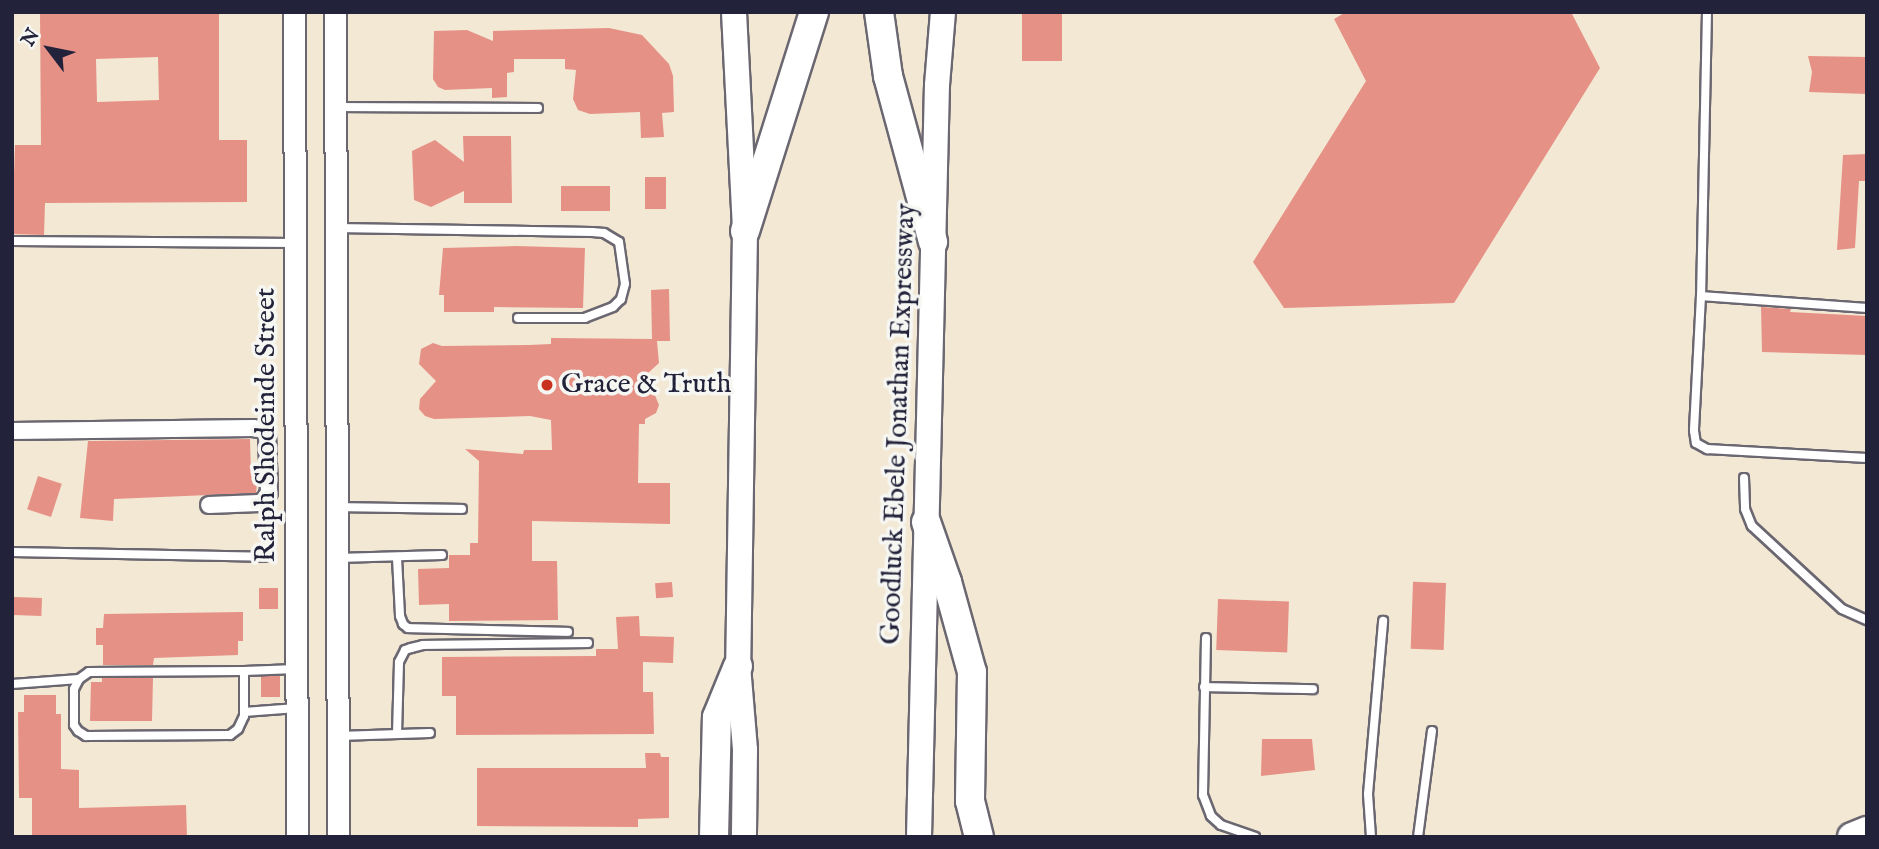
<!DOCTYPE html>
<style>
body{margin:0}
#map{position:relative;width:1879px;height:849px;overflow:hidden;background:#f3e8d4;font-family:"IM FELL English",serif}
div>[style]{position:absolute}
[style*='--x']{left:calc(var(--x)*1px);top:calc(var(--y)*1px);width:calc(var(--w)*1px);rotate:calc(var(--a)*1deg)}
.building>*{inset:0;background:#e69186;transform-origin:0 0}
.roads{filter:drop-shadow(2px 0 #6b6771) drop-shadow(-2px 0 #6b6771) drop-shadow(0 2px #6b6771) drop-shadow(0 -2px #6b6771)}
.lane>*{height:8px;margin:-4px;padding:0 4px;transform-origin:4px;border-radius:4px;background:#fff}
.street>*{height:16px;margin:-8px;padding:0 8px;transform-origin:8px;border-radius:8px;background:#fff}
.secondary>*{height:21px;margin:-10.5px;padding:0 10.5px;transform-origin:10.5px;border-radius:10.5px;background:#fff}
.primary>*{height:24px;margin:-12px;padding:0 12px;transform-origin:12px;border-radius:12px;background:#fff}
.highway>*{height:28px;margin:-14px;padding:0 14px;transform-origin:14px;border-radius:14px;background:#fff}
.dots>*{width:19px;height:19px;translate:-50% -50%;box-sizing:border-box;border:4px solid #f6f6f2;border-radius:50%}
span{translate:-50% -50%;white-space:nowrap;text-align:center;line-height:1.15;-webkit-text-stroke:7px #f6f6f2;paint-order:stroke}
.poi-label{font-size:28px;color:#22223b}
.left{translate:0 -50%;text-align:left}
.street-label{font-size:28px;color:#22223b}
.frame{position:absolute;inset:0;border:14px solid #22223b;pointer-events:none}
.north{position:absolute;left:14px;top:14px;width:70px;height:70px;-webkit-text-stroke:5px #f6f6f2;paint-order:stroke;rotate:302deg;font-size:19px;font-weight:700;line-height:28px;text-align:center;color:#22223b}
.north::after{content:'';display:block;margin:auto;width:24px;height:32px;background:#22223b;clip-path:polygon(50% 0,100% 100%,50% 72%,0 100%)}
</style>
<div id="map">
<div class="building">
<div style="clip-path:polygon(evenodd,40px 12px,219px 12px,219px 140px,247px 140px,247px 202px,45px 203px,44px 235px,12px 234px,15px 145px,41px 145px,40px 12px,158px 57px,159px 100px,97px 102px,96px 59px,158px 57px)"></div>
<div style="left:1022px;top:12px;width:40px;height:49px"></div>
<div style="clip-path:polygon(1346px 12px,1571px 12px,1600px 68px,1454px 303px,1284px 308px,1253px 262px,1366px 81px,1334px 19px)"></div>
<div style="clip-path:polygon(609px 28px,642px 35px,669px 64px,673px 76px,674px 112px,662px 113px,664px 137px,641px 138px,640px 112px,590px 114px,578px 110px,573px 99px,576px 70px,565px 69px,565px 59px,514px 59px,514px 72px,507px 73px,507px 97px,492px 98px,492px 88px,445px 90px,438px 87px,433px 79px,434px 31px,467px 30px,493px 41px,493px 31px)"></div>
<div style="clip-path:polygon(1808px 56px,1867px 57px,1867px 94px,1809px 92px,1812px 72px)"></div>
<div style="clip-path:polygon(463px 136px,511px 136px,512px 203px,464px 203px,464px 191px,431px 207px,414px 200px,412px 151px,435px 140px,464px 162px)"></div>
<div style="clip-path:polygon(1867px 154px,1867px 181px,1859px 181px,1855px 248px,1837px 250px,1843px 155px)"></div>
<div style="left:645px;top:177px;width:21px;height:32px"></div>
<div style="left:561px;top:186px;width:49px;height:25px"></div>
<div style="clip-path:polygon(516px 246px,585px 248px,583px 308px,494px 307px,494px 312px,444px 312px,444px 295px,439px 295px,443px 248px)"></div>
<div style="clip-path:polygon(669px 289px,670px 341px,657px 341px,659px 363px,635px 385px,654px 393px,659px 405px,656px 413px,645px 419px,645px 424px,639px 424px,638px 483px,670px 483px,670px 524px,532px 521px,532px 561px,557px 561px,558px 620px,449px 621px,449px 604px,419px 605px,418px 569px,449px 568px,449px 555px,470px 555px,470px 543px,478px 543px,479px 461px,465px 449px,523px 454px,524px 450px,552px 450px,551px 420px,530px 416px,434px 419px,425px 416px,419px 409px,420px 399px,436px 381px,419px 364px,421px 349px,433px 343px,442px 346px,529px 345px,551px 344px,551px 338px,652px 339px,651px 290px)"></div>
<div style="clip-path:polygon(1761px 307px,1791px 309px,1790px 312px,1867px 316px,1867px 355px,1762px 352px)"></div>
<div style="clip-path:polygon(250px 439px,251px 476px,258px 476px,256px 493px,114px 499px,113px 521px,80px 518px,88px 441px)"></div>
<div style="left:38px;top:476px;width:25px;height:35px;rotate:18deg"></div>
<div style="left:672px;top:582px;width:15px;height:17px;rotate:86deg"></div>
<div style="left:1446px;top:583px;width:67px;height:33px;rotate:92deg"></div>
<div style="left:259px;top:588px;width:19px;height:21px"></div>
<div style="left:14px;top:597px;width:28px;height:18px;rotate:2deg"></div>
<div style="left:1218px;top:599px;width:71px;height:51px;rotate:2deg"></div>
<div style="clip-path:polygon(243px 612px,243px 641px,238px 641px,238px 655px,154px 658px,153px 665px,103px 665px,103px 645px,96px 645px,96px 628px,103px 628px,104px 614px)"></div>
<div style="clip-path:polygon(639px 616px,640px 636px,674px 637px,673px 663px,643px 662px,643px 692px,653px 692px,654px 734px,456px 735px,456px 696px,442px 696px,442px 657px,596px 656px,596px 649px,618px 649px,616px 617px)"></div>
<div style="left:280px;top:676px;width:21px;height:19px;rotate:90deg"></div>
<div style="clip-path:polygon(102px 678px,153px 678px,152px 721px,90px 721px,91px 682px,102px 682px)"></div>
<div style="clip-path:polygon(24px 695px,56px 695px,56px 714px,61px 714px,61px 769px,79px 770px,79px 808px,186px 805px,187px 837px,32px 837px,32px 798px,19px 798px,18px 712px,24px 712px)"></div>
<div style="clip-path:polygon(1262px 739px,1312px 739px,1315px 770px,1261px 776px)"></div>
<div style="clip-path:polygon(645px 753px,660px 753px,661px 757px,669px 757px,669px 818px,638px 819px,638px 827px,477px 826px,477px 768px,646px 768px)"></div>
</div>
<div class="roads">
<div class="lane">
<div style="--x:1707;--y:12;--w:284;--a:91.2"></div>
<div style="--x:1701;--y:296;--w:135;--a:93"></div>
<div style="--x:1694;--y:431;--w:12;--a:81"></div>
<div style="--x:1696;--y:443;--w:13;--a:29"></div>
<div style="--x:1707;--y:449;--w:160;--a:3.2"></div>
<div style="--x:336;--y:107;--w:202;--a:0.3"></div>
<div style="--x:336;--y:228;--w:256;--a:0.9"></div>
<div style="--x:592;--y:232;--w:12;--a:5"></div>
<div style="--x:604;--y:233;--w:17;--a:31"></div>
<div style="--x:619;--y:242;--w:42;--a:81.9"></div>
<div style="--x:625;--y:284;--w:16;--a:105"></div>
<div style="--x:621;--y:299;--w:11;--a:135"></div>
<div style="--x:613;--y:307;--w:30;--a:159"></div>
<div style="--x:585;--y:318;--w:67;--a:180"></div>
<div style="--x:12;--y:241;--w:283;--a:0.4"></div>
<div style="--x:1701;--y:296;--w:166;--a:4.1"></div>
<div style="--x:1744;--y:478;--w:31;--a:88"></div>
<div style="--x:1745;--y:509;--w:18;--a:68"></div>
<div style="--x:1752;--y:526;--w:122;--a:42.7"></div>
<div style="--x:1842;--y:609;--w:27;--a:24"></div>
<div style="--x:337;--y:507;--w:125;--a:0.9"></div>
<div style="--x:12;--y:552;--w:252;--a:1.1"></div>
<div style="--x:337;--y:558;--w:105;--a:-1.6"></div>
<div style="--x:397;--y:558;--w:58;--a:87"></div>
<div style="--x:400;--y:616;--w:9;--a:69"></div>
<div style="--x:403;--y:624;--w:6;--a:39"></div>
<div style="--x:408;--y:628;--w:160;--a:1.4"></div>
<div style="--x:1206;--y:638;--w:157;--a:91.1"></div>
<div style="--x:1203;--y:795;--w:22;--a:69"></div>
<div style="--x:1211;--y:816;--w:13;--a:42"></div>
<div style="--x:1221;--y:825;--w:36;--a:19"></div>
<div style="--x:244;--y:671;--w:45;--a:90"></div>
<div style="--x:244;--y:716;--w:14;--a:115"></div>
<div style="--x:238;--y:729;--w:10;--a:143"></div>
<div style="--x:230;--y:735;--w:144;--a:179.6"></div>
<div style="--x:86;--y:736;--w:9;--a:-148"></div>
<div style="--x:78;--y:731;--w:7;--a:-124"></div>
<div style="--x:74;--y:725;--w:36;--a:-90"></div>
<div style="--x:74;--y:689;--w:11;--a:-63"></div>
<div style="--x:79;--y:679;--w:12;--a:-35"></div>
<div style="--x:89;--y:672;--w:155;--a:-0.4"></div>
<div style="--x:244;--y:671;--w:52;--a:-2.2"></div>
<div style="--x:12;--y:684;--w:67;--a:-4.3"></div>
<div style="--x:1204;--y:687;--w:109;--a:1.1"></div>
<div style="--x:244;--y:712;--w:53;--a:-4.3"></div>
<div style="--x:397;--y:734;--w:72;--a:-88.4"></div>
<div style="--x:399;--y:662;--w:13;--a:-63"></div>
<div style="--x:405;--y:650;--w:6;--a:-18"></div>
<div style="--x:411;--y:648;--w:12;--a:-14"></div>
<div style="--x:423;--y:645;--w:165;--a:-0.7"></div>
<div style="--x:338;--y:736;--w:92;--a:-1.9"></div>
<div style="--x:1371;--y:837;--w:43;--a:-94"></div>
<div style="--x:1368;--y:794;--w:174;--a:-85"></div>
<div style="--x:1418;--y:837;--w:107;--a:-82.5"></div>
</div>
<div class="street">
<div style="--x:12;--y:431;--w:241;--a:-0.7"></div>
<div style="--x:253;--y:428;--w:11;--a:10"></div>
<div style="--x:264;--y:430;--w:5;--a:53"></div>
<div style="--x:267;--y:434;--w:58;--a:88"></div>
<div style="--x:269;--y:492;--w:9;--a:117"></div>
<div style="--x:265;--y:500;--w:7;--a:153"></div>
<div style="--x:259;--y:503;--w:50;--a:177.7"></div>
</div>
<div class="secondary">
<div style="--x:294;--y:12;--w:825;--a:89.79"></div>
<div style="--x:335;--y:12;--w:825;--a:89.79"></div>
</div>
<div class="primary">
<div style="--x:734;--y:12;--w:219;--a:87.1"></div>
<div style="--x:745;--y:231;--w:435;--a:90.9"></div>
<div style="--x:738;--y:666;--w:84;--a:85.2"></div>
<div style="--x:745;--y:750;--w:87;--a:90.7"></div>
<div style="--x:919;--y:837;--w:752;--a:-88.63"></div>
<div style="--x:937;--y:85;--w:73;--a:-85.3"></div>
</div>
<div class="highway">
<div style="--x:879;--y:12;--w:65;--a:82"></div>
<div style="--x:888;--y:76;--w:172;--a:74.8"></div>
<div style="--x:745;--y:231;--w:230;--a:-72.5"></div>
<div style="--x:926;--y:522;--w:64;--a:70.7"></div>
<div style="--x:947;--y:582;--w:93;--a:74.5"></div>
<div style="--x:972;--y:672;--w:129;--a:90.9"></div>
<div style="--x:970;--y:801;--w:37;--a:76"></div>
<div style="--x:714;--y:837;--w:120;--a:-88.6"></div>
<div style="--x:717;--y:717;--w:55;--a:-67.6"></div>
<div style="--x:1852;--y:837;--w:16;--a:-22"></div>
</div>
</div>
<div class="dots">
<div style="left:547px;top:385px;background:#c8321e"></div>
</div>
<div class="poi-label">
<span class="left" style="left:561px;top:385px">Grace &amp; Truth</span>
</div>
<div class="street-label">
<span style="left:899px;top:424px;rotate:-88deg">Goodluck Ebele Jonathan Expressway</span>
<span style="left:267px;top:425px;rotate:-90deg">Ralph Shodeinde Street</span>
</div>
<div class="frame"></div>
<div class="north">N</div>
</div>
